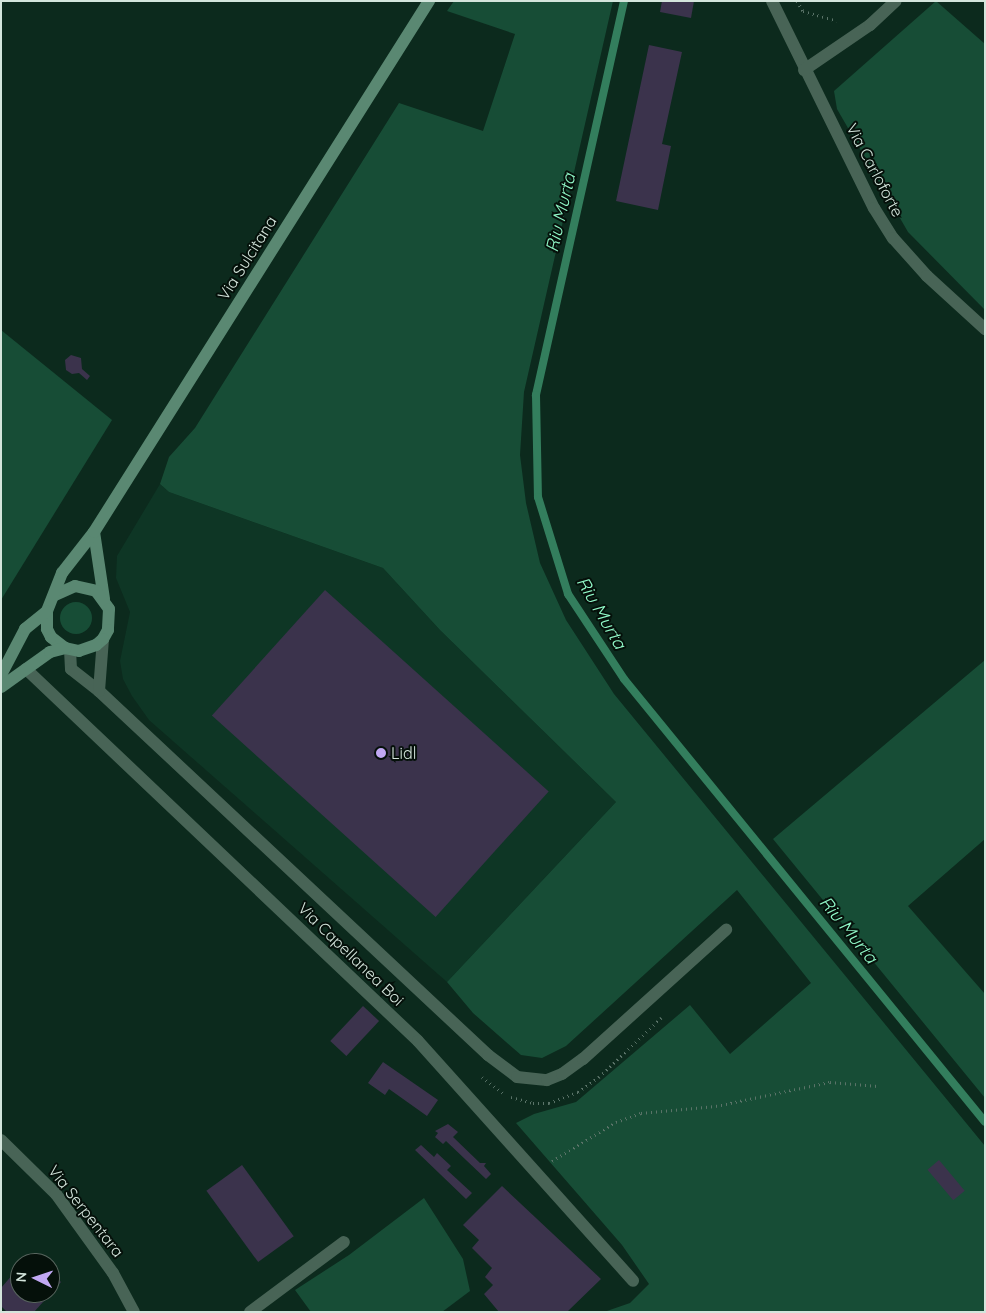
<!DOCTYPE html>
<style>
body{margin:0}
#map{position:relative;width:986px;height:1313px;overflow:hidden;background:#0c2a1d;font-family:Quicksand,sans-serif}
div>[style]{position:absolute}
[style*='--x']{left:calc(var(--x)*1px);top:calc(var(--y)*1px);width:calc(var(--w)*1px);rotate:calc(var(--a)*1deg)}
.built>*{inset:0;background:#0e3625}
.green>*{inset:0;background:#174d36}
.round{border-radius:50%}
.stream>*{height:8px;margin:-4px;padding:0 4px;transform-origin:4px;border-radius:4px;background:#337e5d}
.building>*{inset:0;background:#3b334c;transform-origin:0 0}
.path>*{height:3px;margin-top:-1.5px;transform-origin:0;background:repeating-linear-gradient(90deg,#5a7368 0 1px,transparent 0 5px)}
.street>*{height:12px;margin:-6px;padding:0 6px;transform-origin:6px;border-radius:6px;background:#486456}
.secondary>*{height:12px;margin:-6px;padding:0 6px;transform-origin:6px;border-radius:6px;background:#5a8872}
.dots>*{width:14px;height:14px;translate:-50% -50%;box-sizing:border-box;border:2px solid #05100a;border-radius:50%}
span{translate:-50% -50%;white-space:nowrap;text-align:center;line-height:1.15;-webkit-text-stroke:4px #05100a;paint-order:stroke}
.street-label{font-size:16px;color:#d4e5dc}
.poi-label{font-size:16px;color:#d4e5dc}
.left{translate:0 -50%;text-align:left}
.water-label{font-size:18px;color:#92fbca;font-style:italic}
.frame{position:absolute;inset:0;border:2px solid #d4e5dc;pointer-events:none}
.north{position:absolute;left:10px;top:1253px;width:50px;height:50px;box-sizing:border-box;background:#05100a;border:1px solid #58655e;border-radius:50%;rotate:274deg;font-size:14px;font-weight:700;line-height:20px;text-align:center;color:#d4e5dc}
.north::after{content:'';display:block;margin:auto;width:18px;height:22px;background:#c1a8f3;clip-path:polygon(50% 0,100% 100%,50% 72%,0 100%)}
</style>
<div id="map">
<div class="built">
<div style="clip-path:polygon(160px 484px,169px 492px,383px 568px,440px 630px,616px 802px,447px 982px,149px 720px,132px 696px,123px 679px,120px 661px,130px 612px,116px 578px,117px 556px)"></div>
</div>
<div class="green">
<div style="clip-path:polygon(454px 1px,613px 1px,524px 392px,520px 455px,526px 503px,540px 563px,566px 620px,614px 694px,985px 1146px,985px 1312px,604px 1312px,630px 1303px,649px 1284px,622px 1245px,516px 1123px,534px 1114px,576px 1102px,690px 1005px,730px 1054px,811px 983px,737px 890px,566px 1046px,542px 1058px,521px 1055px,473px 1013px,447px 982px,616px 802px,440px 630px,383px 568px,169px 492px,160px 484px,169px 457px,195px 428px,399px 103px,483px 131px,515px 34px,447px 11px)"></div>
<div style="clip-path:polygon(936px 1px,985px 44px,985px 310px,908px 232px,837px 109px,834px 91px)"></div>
<div style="clip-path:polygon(1px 330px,112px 420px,1px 600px)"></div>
<div class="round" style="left:60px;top:602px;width:32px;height:32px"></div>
<div style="clip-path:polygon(985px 660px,985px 839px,908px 906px,985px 994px,985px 1098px,773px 839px)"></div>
<div style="clip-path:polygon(424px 1198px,463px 1259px,470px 1291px,442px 1312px,311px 1312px,295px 1290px,349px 1255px)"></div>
</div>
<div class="stream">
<div style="--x:624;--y:1;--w:404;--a:102.6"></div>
<div style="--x:536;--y:395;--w:102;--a:88.9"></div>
<div style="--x:538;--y:497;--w:102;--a:72.8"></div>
<div style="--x:568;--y:594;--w:102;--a:56.6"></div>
<div style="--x:624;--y:679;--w:571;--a:50.82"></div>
</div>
<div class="building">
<div style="clip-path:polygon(662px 1px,694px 1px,691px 18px,660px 12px)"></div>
<div style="clip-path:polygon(649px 45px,682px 52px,662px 144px,671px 146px,658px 210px,616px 201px)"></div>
<div style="clip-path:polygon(71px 355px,81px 358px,82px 369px,90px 376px,87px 380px,79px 373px,72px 374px,66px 370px,65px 360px)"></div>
<div style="left:325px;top:590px;width:301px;height:169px;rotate:42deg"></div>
<div style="left:363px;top:1006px;width:22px;height:48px;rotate:43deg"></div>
<div style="clip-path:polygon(383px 1062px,438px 1100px,427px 1116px,389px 1089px,385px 1095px,368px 1083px)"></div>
<div style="clip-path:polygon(448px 1124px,458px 1132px,453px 1137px,480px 1163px,486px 1163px,484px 1166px,491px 1174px,486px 1179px,446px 1141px,443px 1144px,435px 1137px,438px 1133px,435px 1131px)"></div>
<div style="clip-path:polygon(421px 1145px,434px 1157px,437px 1153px,451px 1166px,447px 1170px,472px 1193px,466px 1199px,415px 1150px)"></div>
<div style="left:939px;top:1160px;width:40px;height:15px;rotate:50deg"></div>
<div style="left:242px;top:1165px;width:88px;height:44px;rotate:54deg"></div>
<div style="clip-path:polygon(502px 1186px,601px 1279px,567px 1312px,499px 1312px,484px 1294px,493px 1285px,485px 1277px,492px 1268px,472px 1248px,479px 1240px,463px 1225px)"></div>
<div style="clip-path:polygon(20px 1266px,20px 1293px,50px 1293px,50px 1272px,61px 1282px,34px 1312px,7px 1312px,1px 1306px,1px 1288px)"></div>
</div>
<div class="path">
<div style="--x:797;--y:1;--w:12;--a:59"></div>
<div style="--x:803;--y:11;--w:35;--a:16"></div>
<div style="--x:482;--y:1077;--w:26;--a:37"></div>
<div style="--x:511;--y:1097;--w:23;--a:15"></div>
<div style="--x:533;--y:1103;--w:16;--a:0"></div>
<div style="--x:549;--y:1103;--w:31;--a:-21"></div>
<div style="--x:578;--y:1092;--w:26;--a:-36"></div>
<div style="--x:599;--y:1077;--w:86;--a:-43.6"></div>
<div style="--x:552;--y:1161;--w:75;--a:-31.4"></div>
<div style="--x:616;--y:1122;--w:27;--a:-20"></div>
<div style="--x:641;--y:1113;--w:75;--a:-5.3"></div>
<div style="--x:716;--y:1106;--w:116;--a:-11.9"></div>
<div style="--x:830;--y:1082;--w:48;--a:4.8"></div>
</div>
<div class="street">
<div style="--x:772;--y:1;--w:231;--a:63.8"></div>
<div style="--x:874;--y:208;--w:36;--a:58"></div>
<div style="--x:893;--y:238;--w:51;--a:48.2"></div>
<div style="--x:927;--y:276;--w:79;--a:42.4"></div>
<div style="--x:804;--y:70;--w:80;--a:-34.3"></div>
<div style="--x:870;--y:25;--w:35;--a:-43"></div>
<div style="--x:70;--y:650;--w:19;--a:87"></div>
<div style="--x:71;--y:669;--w:36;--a:38"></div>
<div style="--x:99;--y:691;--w:533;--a:43.1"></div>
<div style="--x:488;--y:1055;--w:36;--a:37"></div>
<div style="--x:517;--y:1077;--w:30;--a:6"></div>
<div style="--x:547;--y:1080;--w:16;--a:-22"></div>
<div style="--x:562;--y:1074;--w:26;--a:-36"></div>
<div style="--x:583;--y:1059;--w:193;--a:-42.1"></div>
<div style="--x:26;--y:669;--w:540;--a:43.5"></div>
<div style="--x:418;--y:1041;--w:322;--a:48.1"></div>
<div style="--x:99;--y:691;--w:52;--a:-85.6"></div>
<div style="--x:1;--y:1140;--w:77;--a:44.5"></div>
<div style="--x:56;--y:1194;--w:97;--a:54.2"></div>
<div style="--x:113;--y:1273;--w:44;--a:61.7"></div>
<div style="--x:250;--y:1312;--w:117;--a:-36.7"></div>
</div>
<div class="secondary">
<div style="--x:94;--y:532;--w:68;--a:81.5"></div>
<div style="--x:55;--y:595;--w:22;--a:-24"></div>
<div style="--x:75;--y:586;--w:22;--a:13"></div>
<div style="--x:96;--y:591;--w:22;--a:54"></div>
<div style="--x:109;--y:609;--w:21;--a:93"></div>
<div style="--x:108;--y:630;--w:10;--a:119"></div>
<div style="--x:103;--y:639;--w:9;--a:139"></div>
<div style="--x:96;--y:645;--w:18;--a:161"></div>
<div style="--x:79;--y:651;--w:14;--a:-168"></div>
<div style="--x:65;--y:648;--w:18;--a:-142"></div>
<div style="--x:51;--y:637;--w:9;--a:-117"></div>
<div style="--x:47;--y:629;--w:18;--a:-90"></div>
<div style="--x:47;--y:611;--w:41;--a:-68.5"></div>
<div style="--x:62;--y:573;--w:52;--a:-52"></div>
<div style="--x:94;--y:532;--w:628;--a:-57.75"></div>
<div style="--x:1;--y:675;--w:52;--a:-62.4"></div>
<div style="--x:25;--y:629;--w:28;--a:-39"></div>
<div style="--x:1;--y:687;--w:60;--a:-35.5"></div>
<div style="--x:50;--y:652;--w:16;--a:-15"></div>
</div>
<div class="dots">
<div style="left:381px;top:753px;background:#c1a8f3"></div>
</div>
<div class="street-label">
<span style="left:875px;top:170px;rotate:62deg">Via Carloforte</span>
<span style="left:247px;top:258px;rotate:-58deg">Via Sulcitana</span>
<span style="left:351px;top:954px;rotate:44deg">Via Capellanea Boi</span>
<span style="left:86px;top:1211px;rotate:52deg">Via Serpentara</span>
</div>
<div class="poi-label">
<span class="left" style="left:391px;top:753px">Lidl</span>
</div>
<div class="water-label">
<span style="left:561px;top:213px;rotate:-77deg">Riu Murta</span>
<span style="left:601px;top:613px;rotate:60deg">Riu Murta</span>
<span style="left:848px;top:930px;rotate:51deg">Riu Murta</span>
</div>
<div class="frame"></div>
<div class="north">N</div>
</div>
